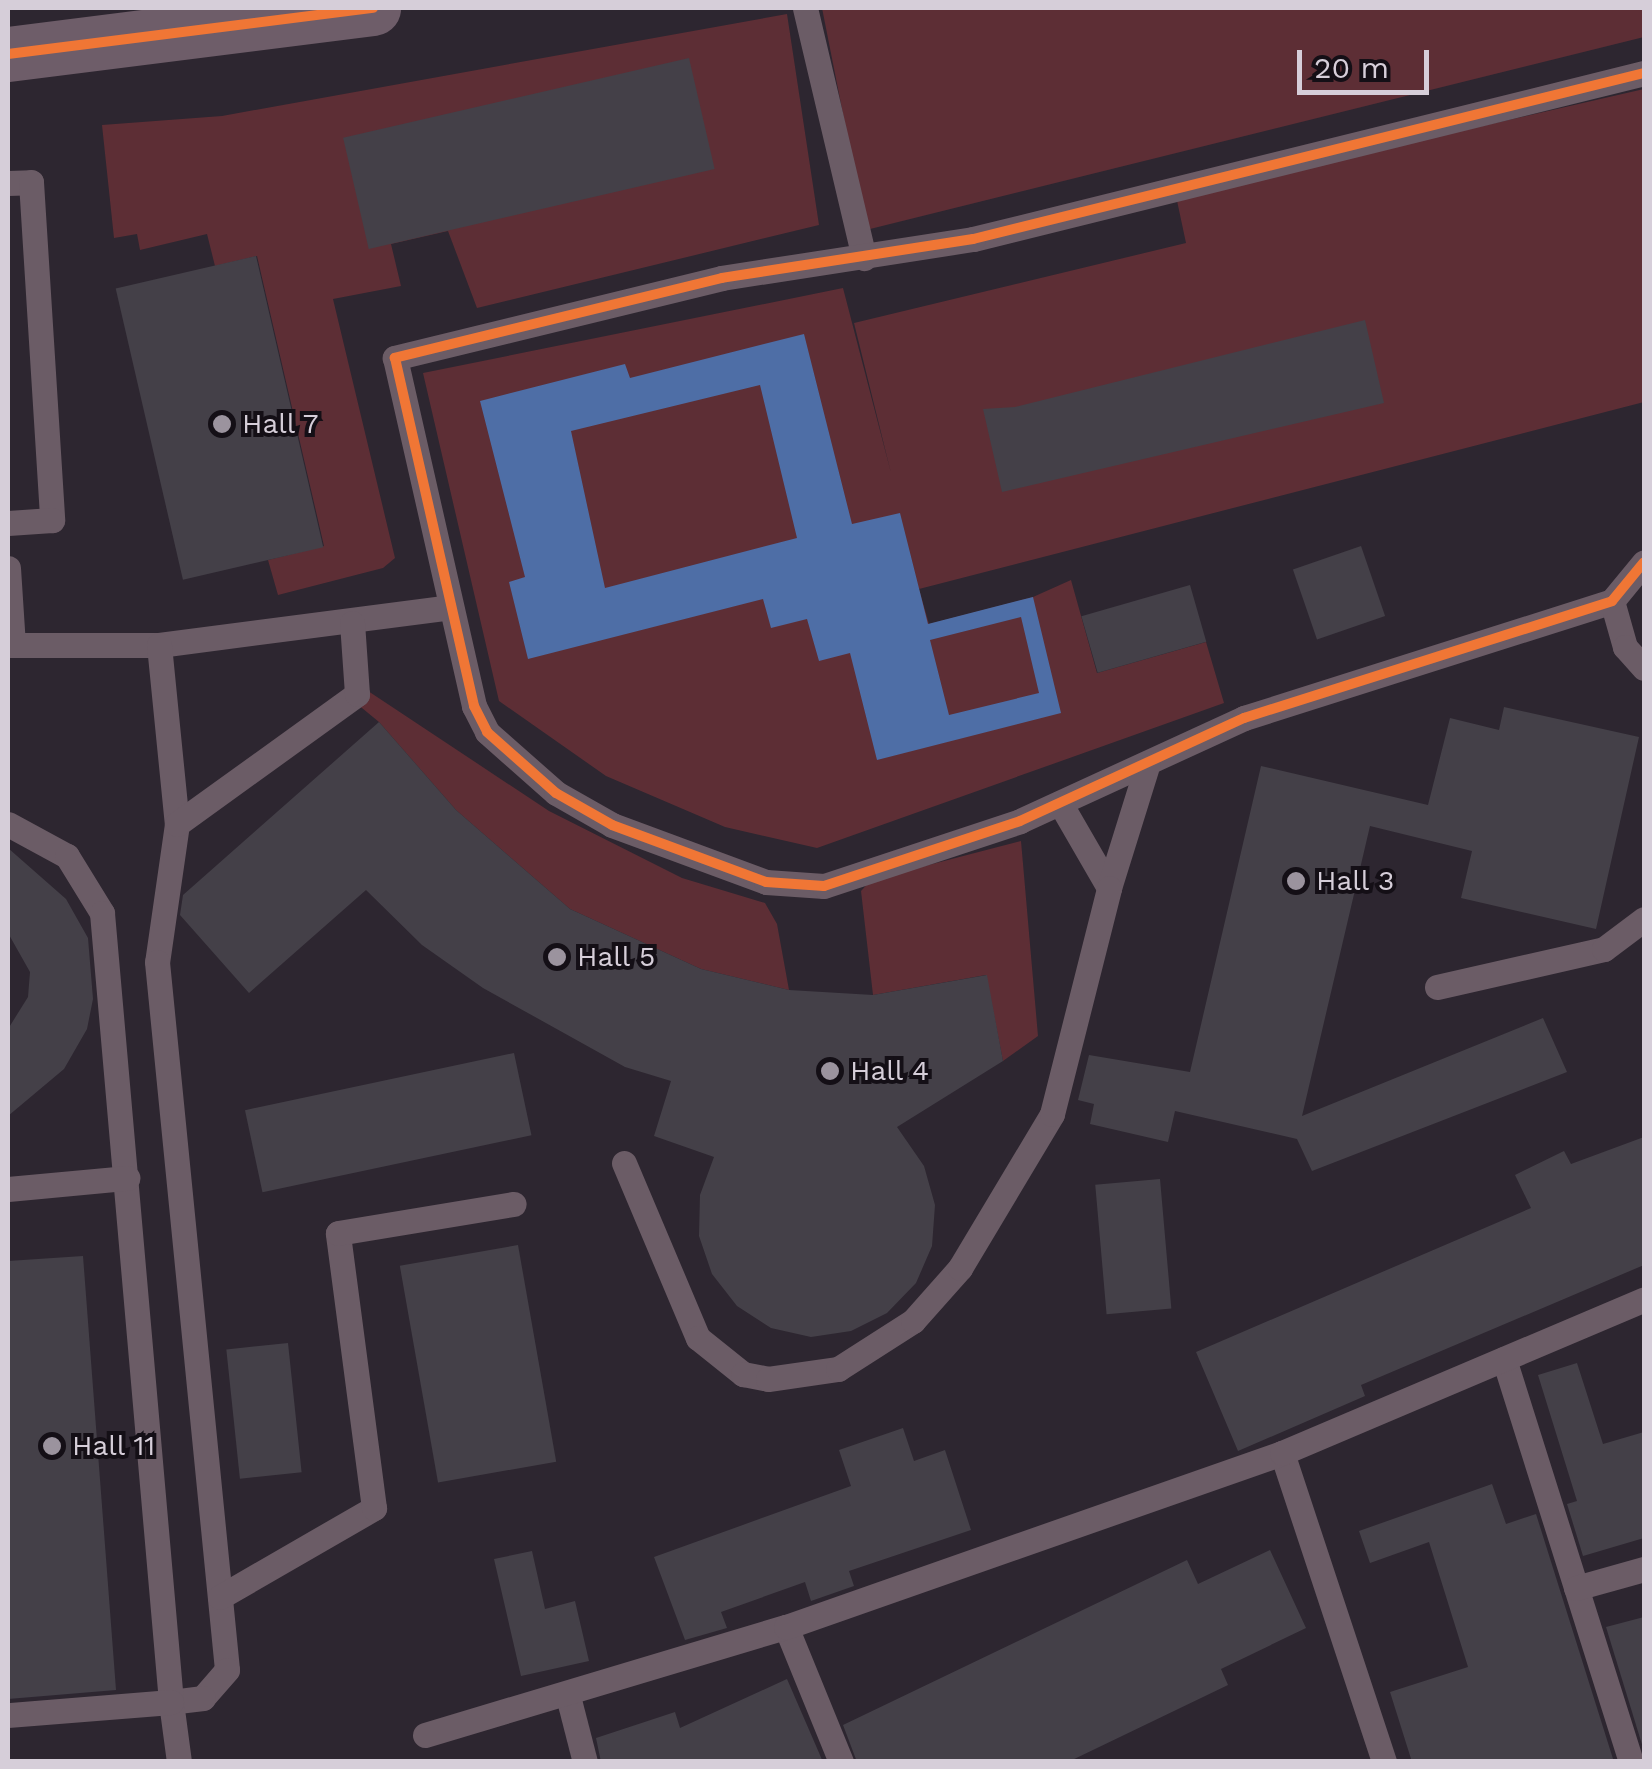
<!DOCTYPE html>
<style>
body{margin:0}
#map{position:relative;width:1652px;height:1769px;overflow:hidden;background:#2d2630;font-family:"Work Sans",sans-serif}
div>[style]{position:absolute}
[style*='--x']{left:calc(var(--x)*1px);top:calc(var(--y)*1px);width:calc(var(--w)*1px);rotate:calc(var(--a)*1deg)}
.green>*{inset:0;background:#5d2e35}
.water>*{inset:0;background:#4e6ea6}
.building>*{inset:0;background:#444048;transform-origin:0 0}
.service>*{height:25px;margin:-12.5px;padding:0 12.5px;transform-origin:12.5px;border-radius:12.5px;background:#6b5c66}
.secondary>*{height:55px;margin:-27.5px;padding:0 27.5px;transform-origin:27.5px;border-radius:27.5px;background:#6e5d69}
.cycleway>*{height:10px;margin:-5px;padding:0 5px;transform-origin:5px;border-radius:5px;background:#f07635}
.dots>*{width:28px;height:28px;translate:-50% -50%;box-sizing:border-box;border:5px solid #140f16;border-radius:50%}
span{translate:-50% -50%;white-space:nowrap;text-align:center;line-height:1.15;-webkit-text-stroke:8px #140f16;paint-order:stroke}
.poi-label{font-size:28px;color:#d6ced9}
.left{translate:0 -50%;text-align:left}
.frame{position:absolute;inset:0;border:10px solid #d6ced9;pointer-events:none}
.scale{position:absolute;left:1297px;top:50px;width:132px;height:45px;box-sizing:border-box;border:5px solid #d6ced9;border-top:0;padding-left:12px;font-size:30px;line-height:35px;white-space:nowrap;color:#d6ced9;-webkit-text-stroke:8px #140f16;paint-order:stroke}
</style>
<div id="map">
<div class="green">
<div style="clip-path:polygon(822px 8px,1644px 8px,1644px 37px,866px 230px)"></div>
<div style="clip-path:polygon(787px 14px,819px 225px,477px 308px,448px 231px,391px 244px,401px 286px,333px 299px,395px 558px,383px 568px,278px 595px,268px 560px,324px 546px,257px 256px,215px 266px,207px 234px,140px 250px,137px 234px,114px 238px,102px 125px,222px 116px)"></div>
<div style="clip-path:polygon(1644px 89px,1644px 402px,919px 589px,929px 624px,1033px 597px,1071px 580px,1097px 673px,1206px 642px,1224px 703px,817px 848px,725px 827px,606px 776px,499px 701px,423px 373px,843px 288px,891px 473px,854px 323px,1186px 243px,1176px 196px)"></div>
<div style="clip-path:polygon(356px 683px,549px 811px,682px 878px,765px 903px,777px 924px,789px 990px,701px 969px,570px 909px,456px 810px,379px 722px,345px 694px)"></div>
<div style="clip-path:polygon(1021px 841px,1038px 1036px,1003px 1061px,986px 975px,873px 995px,861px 891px,871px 880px)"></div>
</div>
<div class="water">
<div style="clip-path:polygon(evenodd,804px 334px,852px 524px,900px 513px,928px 624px,1033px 597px,1061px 713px,877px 760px,850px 653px,819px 661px,807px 619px,771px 628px,763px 599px,528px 659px,509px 582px,525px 577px,480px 401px,625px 364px,630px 378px,804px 334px,760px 385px,797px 538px,605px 588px,571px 431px,760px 385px,804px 334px,1021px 617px,1039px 693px,949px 715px,930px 640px,1021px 617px)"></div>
</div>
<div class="building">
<div style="left:689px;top:58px;width:114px;height:355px;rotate:77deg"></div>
<div style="left:256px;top:256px;width:299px;height:144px;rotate:77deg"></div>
<div style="clip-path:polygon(1365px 320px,1384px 403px,1002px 492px,983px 409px,1015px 407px)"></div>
<div style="left:1361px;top:546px;width:74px;height:72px;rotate:71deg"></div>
<div style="left:1190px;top:585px;width:59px;height:113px;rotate:74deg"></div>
<div style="clip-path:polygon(1504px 707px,1639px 737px,1596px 929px,1461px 898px,1472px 851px,1370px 826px,1302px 1116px,1543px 1018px,1567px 1072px,1312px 1171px,1297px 1139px,1175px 1111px,1168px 1142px,1090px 1124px,1094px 1104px,1078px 1100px,1089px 1055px,1190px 1072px,1261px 766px,1428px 805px,1450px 718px,1499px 730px)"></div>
<div style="clip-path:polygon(379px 722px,456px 810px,570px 909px,701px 969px,789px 990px,873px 995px,987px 975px,1003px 1061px,897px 1127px,924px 1166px,935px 1205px,932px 1246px,916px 1283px,887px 1313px,851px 1331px,811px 1337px,771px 1328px,737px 1306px,712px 1274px,699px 1236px,700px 1195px,714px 1157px,654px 1136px,671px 1081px,625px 1067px,483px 988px,422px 945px,366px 890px,249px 993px,180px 915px,183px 895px)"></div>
<div style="clip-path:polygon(8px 848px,66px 899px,88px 938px,93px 999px,87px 1029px,64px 1069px,8px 1116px,8px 1029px,28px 997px,30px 972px,8px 933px)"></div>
<div style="left:514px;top:1053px;width:84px;height:275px;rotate:78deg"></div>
<div style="clip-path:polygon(1644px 1137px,1644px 1265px,1361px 1385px,1365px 1396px,1238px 1451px,1196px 1352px,1531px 1208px,1515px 1175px,1564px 1151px,1571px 1164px)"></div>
<div style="left:1160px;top:1179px;width:130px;height:65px;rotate:85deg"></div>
<div style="left:518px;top:1245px;width:220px;height:120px;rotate:80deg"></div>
<div style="clip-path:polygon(83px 1256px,116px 1690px,8px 1699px,8px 1261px)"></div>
<div style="left:288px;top:1343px;width:130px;height:62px;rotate:84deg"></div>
<div style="clip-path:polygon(1577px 1363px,1603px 1444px,1644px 1432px,1644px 1538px,1583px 1556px,1567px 1504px,1577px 1501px,1538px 1375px)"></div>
<div style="clip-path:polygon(903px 1428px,914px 1461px,945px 1450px,971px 1530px,849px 1571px,854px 1586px,811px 1601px,805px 1582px,721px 1612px,727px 1628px,685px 1640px,654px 1557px,851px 1486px,839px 1450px)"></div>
<div style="clip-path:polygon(1492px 1484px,1506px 1524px,1536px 1514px,1614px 1762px,1412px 1762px,1390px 1692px,1468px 1667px,1429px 1542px,1370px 1563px,1359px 1531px)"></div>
<div style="clip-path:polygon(1270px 1550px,1306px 1628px,1221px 1669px,1228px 1685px,1068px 1762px,857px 1762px,843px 1725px,1187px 1560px,1198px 1584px)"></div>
<div style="clip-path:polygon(532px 1551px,545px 1609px,575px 1601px,589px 1661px,521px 1676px,494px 1559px)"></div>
<div style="clip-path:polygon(1644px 1617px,1644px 1751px,1606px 1627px)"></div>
<div style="clip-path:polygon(787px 1679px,823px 1762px,601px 1762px,596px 1738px,675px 1712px,680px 1728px)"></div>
</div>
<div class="service">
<div style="--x:805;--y:8;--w:257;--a:76.7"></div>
<div style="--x:1644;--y:73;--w:691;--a:166.1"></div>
<div style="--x:973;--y:239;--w:254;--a:171.2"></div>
<div style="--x:722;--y:278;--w:337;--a:166.3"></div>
<div style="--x:395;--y:358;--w:357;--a:77.2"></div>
<div style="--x:474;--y:706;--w:29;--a:63"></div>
<div style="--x:487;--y:732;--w:92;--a:41.5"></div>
<div style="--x:556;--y:793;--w:64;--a:29.7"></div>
<div style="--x:612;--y:825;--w:164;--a:20.3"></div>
<div style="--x:766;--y:882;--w:58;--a:3.9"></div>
<div style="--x:824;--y:886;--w:206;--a:-18.3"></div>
<div style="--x:1020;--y:821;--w:247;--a:-24.7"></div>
<div style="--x:1244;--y:718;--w:386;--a:-17.6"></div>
<div style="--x:1612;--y:601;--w:50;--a:-50.6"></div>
<div style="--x:8;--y:183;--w:23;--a:-2"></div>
<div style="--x:31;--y:182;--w:339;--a:86.4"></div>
<div style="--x:52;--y:520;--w:44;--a:176.1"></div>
<div style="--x:8;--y:568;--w:77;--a:86.3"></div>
<div style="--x:1612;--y:601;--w:48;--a:74.2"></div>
<div style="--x:1625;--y:647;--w:28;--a:48"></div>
<div style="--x:8;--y:645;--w:151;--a:0"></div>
<div style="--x:159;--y:645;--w:293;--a:-7.4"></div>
<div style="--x:159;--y:645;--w:180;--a:84.3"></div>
<div style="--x:177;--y:824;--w:139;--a:98.2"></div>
<div style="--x:157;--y:962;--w:711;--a:84.35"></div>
<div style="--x:227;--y:1670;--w:37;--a:131"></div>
<div style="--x:203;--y:1698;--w:32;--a:173"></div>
<div style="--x:171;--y:1702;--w:61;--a:82.4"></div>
<div style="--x:1060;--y:803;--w:98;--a:60"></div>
<div style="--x:1109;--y:888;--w:131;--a:-72.7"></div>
<div style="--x:8;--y:824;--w:67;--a:28.5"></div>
<div style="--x:67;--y:856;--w:67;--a:58.4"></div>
<div style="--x:102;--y:913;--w:792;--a:85"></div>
<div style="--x:171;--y:1702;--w:164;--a:175.4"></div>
<div style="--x:177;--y:824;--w:222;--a:-35.8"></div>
<div style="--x:357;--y:694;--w:71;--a:-94"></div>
<div style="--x:1437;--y:987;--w:171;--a:-12.8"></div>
<div style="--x:1604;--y:949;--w:50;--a:-36.9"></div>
<div style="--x:624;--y:1163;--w:190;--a:67.1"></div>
<div style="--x:698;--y:1338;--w:58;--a:38.7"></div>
<div style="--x:743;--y:1374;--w:25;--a:11"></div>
<div style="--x:768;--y:1379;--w:71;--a:-8.1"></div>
<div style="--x:838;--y:1369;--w:89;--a:-32.6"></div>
<div style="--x:913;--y:1321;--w:71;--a:-48.4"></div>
<div style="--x:960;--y:1268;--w:179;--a:-59.1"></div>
<div style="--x:1052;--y:1114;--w:233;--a:-75.8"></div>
<div style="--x:8;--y:1189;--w:120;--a:-5.3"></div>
<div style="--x:1504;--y:1359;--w:423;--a:72.5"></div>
<div style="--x:1282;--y:1453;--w:325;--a:71.7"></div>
<div style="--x:1576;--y:1588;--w:71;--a:-15.6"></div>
<div style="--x:220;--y:1597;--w:178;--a:-30"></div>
<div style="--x:374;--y:1508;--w:277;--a:-97.5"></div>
<div style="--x:338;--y:1233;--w:178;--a:-9.4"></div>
<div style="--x:786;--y:1627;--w:146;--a:67.8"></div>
<div style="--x:568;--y:1696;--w:68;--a:75.6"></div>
<div style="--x:425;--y:1735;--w:377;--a:-16.7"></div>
<div style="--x:786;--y:1627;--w:526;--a:-19.33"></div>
<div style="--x:1282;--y:1453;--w:393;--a:-23"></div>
</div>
<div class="secondary">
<div style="--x:8;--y:54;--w:368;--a:-7.2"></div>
</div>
<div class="cycleway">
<div style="--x:8;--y:54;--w:368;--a:-7.2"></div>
<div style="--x:1644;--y:73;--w:691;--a:166.1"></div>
<div style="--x:973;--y:239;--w:254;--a:171.2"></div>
<div style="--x:722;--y:278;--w:337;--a:166.3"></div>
<div style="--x:395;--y:358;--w:357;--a:77.2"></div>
<div style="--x:474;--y:706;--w:29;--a:63"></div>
<div style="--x:487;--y:732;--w:92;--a:41.5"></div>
<div style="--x:556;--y:793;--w:64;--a:29.7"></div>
<div style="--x:612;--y:825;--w:164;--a:20.3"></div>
<div style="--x:766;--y:882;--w:58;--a:3.9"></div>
<div style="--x:824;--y:886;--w:206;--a:-18.3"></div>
<div style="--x:1020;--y:821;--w:247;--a:-24.7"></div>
<div style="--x:1244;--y:718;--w:386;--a:-17.6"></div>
<div style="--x:1612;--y:601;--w:50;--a:-50.6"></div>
</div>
<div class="dots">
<div style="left:222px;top:424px;background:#9b939e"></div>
<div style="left:1296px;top:881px;background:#9b939e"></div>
<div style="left:557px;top:957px;background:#9b939e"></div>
<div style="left:830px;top:1071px;background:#9b939e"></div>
<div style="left:52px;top:1446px;background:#9b939e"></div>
</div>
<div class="poi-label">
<span class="left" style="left:242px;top:424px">Hall 7</span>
<span class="left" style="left:1316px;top:881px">Hall 3</span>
<span class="left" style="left:577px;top:957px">Hall 5</span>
<span class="left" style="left:850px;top:1071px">Hall 4</span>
<span class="left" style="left:72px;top:1446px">Hall 11</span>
</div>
<div class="frame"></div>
<div class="scale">20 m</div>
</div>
